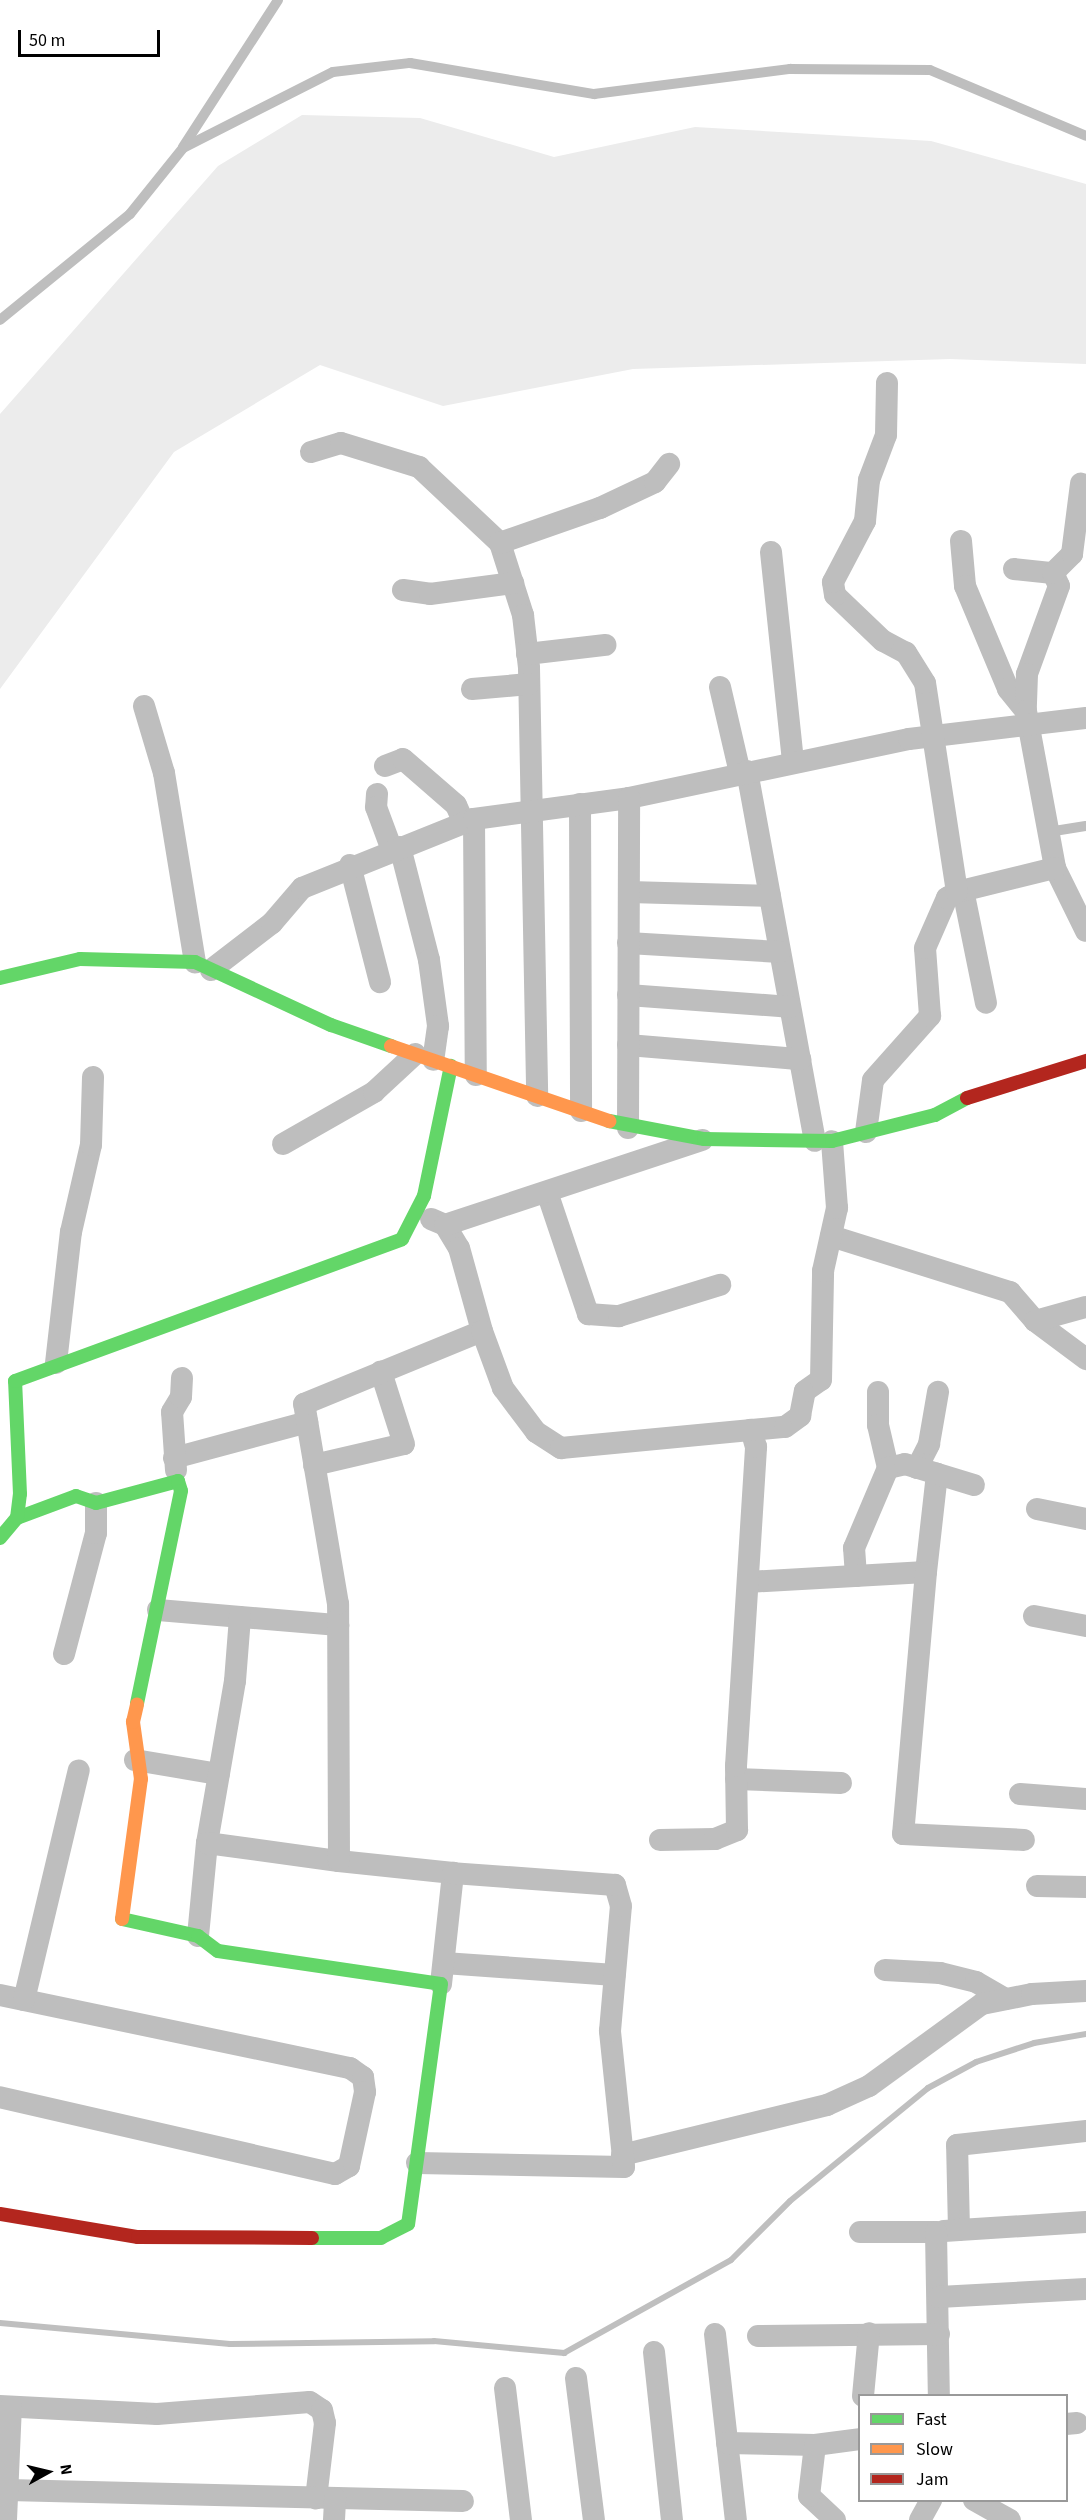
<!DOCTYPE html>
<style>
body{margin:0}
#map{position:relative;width:1086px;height:2520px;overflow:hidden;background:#fff;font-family:"Source Sans 3",sans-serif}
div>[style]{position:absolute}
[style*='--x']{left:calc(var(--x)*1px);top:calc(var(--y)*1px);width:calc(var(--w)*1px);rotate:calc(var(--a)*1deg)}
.green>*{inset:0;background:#ececec}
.stream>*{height:6px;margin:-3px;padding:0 3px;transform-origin:3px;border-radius:3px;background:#bfbfbf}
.lane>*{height:10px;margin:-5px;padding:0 5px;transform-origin:5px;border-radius:5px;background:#bebebe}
.street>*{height:22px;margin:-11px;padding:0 11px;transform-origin:11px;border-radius:11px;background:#bebebe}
.fast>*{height:14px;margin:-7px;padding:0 7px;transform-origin:7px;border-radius:7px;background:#63d668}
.slow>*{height:14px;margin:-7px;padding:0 7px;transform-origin:7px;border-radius:7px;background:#ff974d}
.jam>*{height:14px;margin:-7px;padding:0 7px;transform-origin:7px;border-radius:7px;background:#b3261e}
span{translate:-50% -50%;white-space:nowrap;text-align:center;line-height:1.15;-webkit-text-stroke:6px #fff;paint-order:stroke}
.legend{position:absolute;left:858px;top:2394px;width:210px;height:108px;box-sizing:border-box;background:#fff;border:2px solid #999;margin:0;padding:8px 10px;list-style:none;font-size:18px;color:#000}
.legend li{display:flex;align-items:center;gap:12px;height:30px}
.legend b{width:30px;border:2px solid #999}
.north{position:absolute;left:18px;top:2442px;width:60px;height:60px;-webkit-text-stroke:4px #fff;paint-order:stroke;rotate:82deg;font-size:16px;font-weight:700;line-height:24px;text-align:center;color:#000}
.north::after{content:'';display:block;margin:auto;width:21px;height:27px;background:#000;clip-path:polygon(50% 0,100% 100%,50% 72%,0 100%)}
.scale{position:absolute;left:18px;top:30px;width:142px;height:27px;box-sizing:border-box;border:3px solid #000;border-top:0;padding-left:8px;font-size:18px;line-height:21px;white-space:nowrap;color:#000;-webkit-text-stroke:4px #fff;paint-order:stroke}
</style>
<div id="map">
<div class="green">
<div style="clip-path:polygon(302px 115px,420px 118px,554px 157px,695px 127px,931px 141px,1086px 184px,1086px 364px,950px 359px,633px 369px,443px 406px,320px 365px,174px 452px,0 689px,0 414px,218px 166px)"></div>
</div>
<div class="stream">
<div style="--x:0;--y:2323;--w:231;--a:5.2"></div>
<div style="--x:230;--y:2344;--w:204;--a:-0.8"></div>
<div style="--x:434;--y:2341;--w:131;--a:5.3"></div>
<div style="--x:564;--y:2353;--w:191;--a:-29.1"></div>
<div style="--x:731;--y:2260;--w:83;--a:-45"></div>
<div style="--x:790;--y:2201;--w:178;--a:-39.3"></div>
<div style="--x:928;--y:2088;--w:55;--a:-28.4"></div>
<div style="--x:976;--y:2062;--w:61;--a:-18.1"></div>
<div style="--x:1034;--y:2043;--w:53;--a:-9.8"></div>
</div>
<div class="lane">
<div style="--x:183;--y:147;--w:175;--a:-57.1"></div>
<div style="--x:0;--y:320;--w:168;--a:-39.2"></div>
<div style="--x:130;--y:214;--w:85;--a:-51.2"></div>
<div style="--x:183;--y:148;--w:168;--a:-26.9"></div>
<div style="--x:333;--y:72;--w:78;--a:-6.7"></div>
<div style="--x:410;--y:63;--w:187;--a:9.6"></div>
<div style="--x:594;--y:94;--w:198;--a:-7.3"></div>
<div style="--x:790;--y:69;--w:140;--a:0.4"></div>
<div style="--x:930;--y:70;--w:169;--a:22.9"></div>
<div style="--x:1048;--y:832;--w:38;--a:-9"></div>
</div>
<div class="street">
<div style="--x:311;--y:452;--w:31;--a:-17"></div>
<div style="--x:341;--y:443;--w:82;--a:17.1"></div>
<div style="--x:419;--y:467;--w:111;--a:43.2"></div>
<div style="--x:500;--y:543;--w:76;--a:72.3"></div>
<div style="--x:523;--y:615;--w:53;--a:83.5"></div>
<div style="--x:529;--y:668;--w:428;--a:88.9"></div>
<div style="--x:961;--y:541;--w:45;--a:84.9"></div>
<div style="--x:965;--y:586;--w:112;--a:67.3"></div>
<div style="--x:1008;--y:689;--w:28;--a:51"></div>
<div style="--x:500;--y:543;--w:106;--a:-19.3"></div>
<div style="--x:600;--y:508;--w:61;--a:-25.3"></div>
<div style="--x:655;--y:482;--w:23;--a:-52"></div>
<div style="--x:771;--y:552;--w:211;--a:84"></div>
<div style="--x:1014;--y:569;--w:39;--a:6"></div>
<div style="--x:1053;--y:573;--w:14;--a:65"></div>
<div style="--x:1059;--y:586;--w:94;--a:110"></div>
<div style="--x:1027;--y:674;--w:37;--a:92"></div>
<div style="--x:1026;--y:711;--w:160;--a:79.5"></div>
<div style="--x:1055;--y:868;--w:70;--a:63.8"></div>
<div style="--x:1053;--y:573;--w:27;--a:-45"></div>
<div style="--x:1072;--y:554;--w:71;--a:-82.7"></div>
<div style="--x:403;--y:590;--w:27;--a:8"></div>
<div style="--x:430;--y:594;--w:84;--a:-7.5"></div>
<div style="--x:527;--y:654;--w:79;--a:-6.6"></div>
<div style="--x:720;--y:687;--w:88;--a:76.9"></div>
<div style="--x:472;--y:689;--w:57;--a:-5"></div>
<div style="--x:144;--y:706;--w:70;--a:73.4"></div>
<div style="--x:164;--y:773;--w:192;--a:80.7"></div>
<div style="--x:385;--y:766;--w:19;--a:-21"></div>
<div style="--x:403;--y:759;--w:70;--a:41"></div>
<div style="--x:456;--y:805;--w:20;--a:66"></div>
<div style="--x:747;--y:771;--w:376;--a:79.6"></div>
<div style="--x:377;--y:794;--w:13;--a:94"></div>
<div style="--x:376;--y:807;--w:46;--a:69.6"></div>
<div style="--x:580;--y:804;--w:307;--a:89.8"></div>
<div style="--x:474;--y:819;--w:256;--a:89.6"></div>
<div style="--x:400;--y:847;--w:117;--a:75.6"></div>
<div style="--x:429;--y:960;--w:67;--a:82.2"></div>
<div style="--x:438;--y:1026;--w:34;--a:98"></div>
<div style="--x:350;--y:865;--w:121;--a:75.6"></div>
<div style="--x:963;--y:890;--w:115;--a:78.5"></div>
<div style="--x:629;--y:892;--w:141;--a:1.6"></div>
<div style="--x:957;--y:892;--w:101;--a:-13.8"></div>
<div style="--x:628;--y:943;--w:152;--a:3.4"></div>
<div style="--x:211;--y:970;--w:77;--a:-37.6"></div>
<div style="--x:272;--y:923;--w:46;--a:-49.4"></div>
<div style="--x:302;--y:888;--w:185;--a:-21.9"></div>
<div style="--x:474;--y:819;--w:156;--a:-7.7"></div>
<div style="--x:629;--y:798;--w:286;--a:-11.9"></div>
<div style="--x:909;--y:739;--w:178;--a:-6.8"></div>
<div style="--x:628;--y:995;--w:162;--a:4.2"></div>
<div style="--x:628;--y:1045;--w:173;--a:4.7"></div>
<div style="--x:628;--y:1128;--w:330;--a:-89.8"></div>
<div style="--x:866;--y:1132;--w:52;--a:-82.3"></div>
<div style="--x:873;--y:1080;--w:86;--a:-48.3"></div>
<div style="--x:930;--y:1016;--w:68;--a:-94.2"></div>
<div style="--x:925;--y:948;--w:55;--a:-66.3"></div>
<div style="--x:947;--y:898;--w:12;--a:-31"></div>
<div style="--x:957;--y:892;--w:211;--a:-98.7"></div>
<div style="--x:925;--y:683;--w:36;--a:-122"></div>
<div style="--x:906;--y:653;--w:26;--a:-152"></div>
<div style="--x:883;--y:641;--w:66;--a:-136.2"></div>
<div style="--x:835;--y:595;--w:13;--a:-99"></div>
<div style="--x:833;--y:582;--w:69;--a:-62.3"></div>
<div style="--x:865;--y:521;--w:41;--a:-84.4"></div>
<div style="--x:869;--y:480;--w:48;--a:-69.3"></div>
<div style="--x:886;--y:435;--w:52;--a:-88.9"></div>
<div style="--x:283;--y:1144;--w:105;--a:-29.7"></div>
<div style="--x:374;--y:1092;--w:56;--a:-42.8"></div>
<div style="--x:547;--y:1192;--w:129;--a:71.4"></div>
<div style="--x:588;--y:1314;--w:31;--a:4"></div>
<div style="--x:619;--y:1316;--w:106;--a:-17.1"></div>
<div style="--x:431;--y:1219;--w:15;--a:23"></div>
<div style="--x:445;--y:1225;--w:27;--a:59"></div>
<div style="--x:459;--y:1248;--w:86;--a:74.5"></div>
<div style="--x:445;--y:1225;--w:271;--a:-18.3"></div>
<div style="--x:831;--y:1236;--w:188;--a:17.4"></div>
<div style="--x:1010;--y:1292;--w:38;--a:49"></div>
<div style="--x:1035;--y:1321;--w:64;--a:36.7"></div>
<div style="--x:1035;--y:1321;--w:53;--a:-15.4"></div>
<div style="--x:56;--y:1363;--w:132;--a:-83.5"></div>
<div style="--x:71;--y:1232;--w:89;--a:-77.1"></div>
<div style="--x:91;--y:1145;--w:68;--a:-88.3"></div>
<div style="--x:878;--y:1392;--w:33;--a:90"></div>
<div style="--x:878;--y:1425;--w:44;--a:76.9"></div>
<div style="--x:174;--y:1458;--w:138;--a:-15.1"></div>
<div style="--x:314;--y:1465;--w:92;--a:-13.1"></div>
<div style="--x:404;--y:1444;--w:76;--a:-107.7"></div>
<div style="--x:917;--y:1468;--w:27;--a:-63"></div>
<div style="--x:929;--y:1444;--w:53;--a:-80.2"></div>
<div style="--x:176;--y:1470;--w:58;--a:-93.9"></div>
<div style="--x:172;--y:1412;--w:17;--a:-59"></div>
<div style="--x:181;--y:1397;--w:19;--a:-87"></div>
<div style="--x:1037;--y:1509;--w:50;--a:11.5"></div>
<div style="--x:926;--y:1572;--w:99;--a:-83.6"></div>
<div style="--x:856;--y:1576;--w:28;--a:-94"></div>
<div style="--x:854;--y:1548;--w:87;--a:-67"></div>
<div style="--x:888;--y:1468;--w:17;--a:-13"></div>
<div style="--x:905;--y:1464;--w:72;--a:16.9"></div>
<div style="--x:748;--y:1582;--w:178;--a:-3.2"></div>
<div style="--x:926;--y:1572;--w:263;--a:95"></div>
<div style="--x:903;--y:1834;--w:121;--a:2.8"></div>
<div style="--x:158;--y:1610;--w:181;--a:4.8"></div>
<div style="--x:1034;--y:1616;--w:53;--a:10.9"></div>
<div style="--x:64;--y:1654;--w:125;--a:-75.2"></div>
<div style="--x:96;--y:1533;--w:30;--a:-90"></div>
<div style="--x:135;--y:1760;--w:85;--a:9.5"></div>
<div style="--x:736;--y:1779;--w:105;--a:2.2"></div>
<div style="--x:1020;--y:1794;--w:66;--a:4.3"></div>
<div style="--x:660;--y:1840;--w:55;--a:-1"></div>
<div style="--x:715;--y:1839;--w:24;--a:-22"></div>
<div style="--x:737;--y:1830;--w:64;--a:-90.9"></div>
<div style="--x:736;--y:1766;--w:320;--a:-86.4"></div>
<div style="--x:756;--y:1447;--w:18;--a:-106"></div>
<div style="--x:207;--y:1843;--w:164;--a:-80.2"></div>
<div style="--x:235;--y:1681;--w:64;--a:-85.5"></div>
<div style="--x:1037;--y:1886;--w:49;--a:1.2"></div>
<div style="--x:198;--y:1936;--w:93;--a:-84.5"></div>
<div style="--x:207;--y:1843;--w:133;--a:7.8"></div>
<div style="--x:444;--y:1963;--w:171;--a:4"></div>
<div style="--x:885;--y:1970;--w:55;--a:3.1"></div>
<div style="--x:940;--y:1973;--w:37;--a:14"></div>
<div style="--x:976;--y:1982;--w:34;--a:30"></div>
<div style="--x:441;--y:1984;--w:112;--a:-83.8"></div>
<div style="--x:453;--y:1873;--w:115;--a:-174"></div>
<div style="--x:339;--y:1861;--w:257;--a:-90.2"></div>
<div style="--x:338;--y:1604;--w:203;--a:-99.6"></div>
<div style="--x:304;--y:1404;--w:192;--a:-22.3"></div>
<div style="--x:482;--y:1331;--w:61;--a:69.8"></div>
<div style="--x:503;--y:1388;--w:55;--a:53.1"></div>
<div style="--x:536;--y:1432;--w:30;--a:33"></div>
<div style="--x:561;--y:1448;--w:225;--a:-5.4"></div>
<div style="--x:785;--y:1427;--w:19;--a:-36"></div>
<div style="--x:800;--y:1416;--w:25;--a:-79"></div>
<div style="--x:805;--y:1391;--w:19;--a:-35"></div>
<div style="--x:821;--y:1380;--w:109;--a:-88.9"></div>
<div style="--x:823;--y:1271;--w:65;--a:-77.5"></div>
<div style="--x:837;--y:1208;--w:67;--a:-94.3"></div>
<div style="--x:0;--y:1995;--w:358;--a:11.8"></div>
<div style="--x:350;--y:2068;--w:16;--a:35"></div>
<div style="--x:363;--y:2077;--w:15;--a:82"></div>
<div style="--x:365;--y:2092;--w:76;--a:102.2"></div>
<div style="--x:349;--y:2166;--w:16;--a:150"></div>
<div style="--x:335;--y:2174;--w:344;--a:-167.1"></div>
<div style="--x:24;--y:2000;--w:236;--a:-76.6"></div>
<div style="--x:622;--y:2155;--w:211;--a:-13.7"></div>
<div style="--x:827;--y:2105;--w:46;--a:-24.3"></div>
<div style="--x:869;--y:2086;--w:140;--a:-36"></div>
<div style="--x:982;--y:2004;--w:51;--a:-11.3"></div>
<div style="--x:1032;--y:1994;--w:54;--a:-3.2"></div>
<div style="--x:417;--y:2163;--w:207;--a:1.1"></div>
<div style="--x:624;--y:2167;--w:137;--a:-95.9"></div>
<div style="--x:610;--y:2031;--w:125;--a:-85"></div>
<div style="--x:621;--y:1906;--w:22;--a:-106"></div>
<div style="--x:615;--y:1885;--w:162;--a:-175.8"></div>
<div style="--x:959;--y:2230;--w:85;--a:-91.3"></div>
<div style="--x:957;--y:2145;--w:130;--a:-6.2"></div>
<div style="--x:944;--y:2231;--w:142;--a:-3.6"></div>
<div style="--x:860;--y:2232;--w:76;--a:0"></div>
<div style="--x:936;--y:2232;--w:164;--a:89"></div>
<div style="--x:939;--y:2297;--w:147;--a:-3.1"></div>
<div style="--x:715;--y:2334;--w:187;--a:83.6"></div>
<div style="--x:758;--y:2336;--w:181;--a:-0.6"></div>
<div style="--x:654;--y:2352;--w:169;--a:83.9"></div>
<div style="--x:576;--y:2378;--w:143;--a:82.8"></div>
<div style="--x:505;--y:2388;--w:133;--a:83.1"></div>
<div style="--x:863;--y:2396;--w:63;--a:-84.6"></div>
<div style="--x:0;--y:2406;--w:157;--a:2.9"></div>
<div style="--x:157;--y:2414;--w:153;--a:-4.5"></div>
<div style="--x:310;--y:2402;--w:14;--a:34"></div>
<div style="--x:322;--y:2410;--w:13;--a:77"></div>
<div style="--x:325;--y:2423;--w:76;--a:96.8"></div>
<div style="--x:1066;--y:2424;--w:11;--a:-5"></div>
<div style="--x:727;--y:2443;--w:88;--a:1.3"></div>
<div style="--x:8;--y:2490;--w:455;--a:1.4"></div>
<div style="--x:974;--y:2500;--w:41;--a:29.1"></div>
<div style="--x:6;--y:2520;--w:113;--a:-87.5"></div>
<div style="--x:334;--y:2520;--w:22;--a:-87"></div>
<div style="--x:835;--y:2520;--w:35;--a:-137"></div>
<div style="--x:809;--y:2496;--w:51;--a:-83.3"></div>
<div style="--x:815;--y:2445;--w:45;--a:-7.6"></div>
<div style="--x:920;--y:2520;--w:23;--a:-61"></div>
</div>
<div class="fast">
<div style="--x:0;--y:978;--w:82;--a:-13.4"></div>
<div style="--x:80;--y:959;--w:115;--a:1.5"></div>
<div style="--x:195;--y:962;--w:150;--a:24.9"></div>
<div style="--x:331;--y:1025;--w:64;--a:19.3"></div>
<div style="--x:609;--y:1121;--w:97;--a:10.7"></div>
<div style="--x:704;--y:1139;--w:128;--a:0.9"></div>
<div style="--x:832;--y:1141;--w:106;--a:-14.2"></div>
<div style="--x:935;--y:1115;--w:36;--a:-28"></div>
<div style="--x:17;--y:1518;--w:63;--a:-20.4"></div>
<div style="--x:76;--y:1496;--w:21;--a:19"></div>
<div style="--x:96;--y:1503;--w:85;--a:-15"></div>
<div style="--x:178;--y:1481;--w:10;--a:73"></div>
<div style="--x:181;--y:1491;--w:217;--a:101.7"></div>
<div style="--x:0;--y:1538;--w:26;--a:-50"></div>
<div style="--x:17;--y:1518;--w:24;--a:-83"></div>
<div style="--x:20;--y:1494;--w:113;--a:-92.5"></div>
<div style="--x:15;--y:1381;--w:412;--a:-20.1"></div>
<div style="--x:402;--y:1239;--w:48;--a:-62.9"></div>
<div style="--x:424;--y:1196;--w:133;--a:-78.3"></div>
<div style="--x:122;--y:1919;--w:78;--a:12.6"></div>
<div style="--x:198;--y:1936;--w:25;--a:37"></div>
<div style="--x:218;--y:1951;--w:225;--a:8.4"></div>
<div style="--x:441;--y:1984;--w:242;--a:97.8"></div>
<div style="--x:408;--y:2224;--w:30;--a:153"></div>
<div style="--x:381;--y:2238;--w:69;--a:180"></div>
</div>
<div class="slow">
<div style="--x:391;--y:1046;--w:231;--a:19"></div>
<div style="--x:122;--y:1919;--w:141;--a:-82.3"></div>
<div style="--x:141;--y:1779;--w:58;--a:-98"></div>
<div style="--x:133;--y:1722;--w:18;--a:-77"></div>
</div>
<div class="jam">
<div style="--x:967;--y:1098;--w:125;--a:-17.3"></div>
<div style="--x:0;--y:2214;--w:140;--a:9.5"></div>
<div style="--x:138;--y:2237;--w:174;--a:0.3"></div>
</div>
<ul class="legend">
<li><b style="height:8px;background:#63d668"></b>Fast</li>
<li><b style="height:8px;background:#ff974d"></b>Slow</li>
<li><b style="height:8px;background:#b3261e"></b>Jam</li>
</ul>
<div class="north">N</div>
<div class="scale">50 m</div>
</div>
